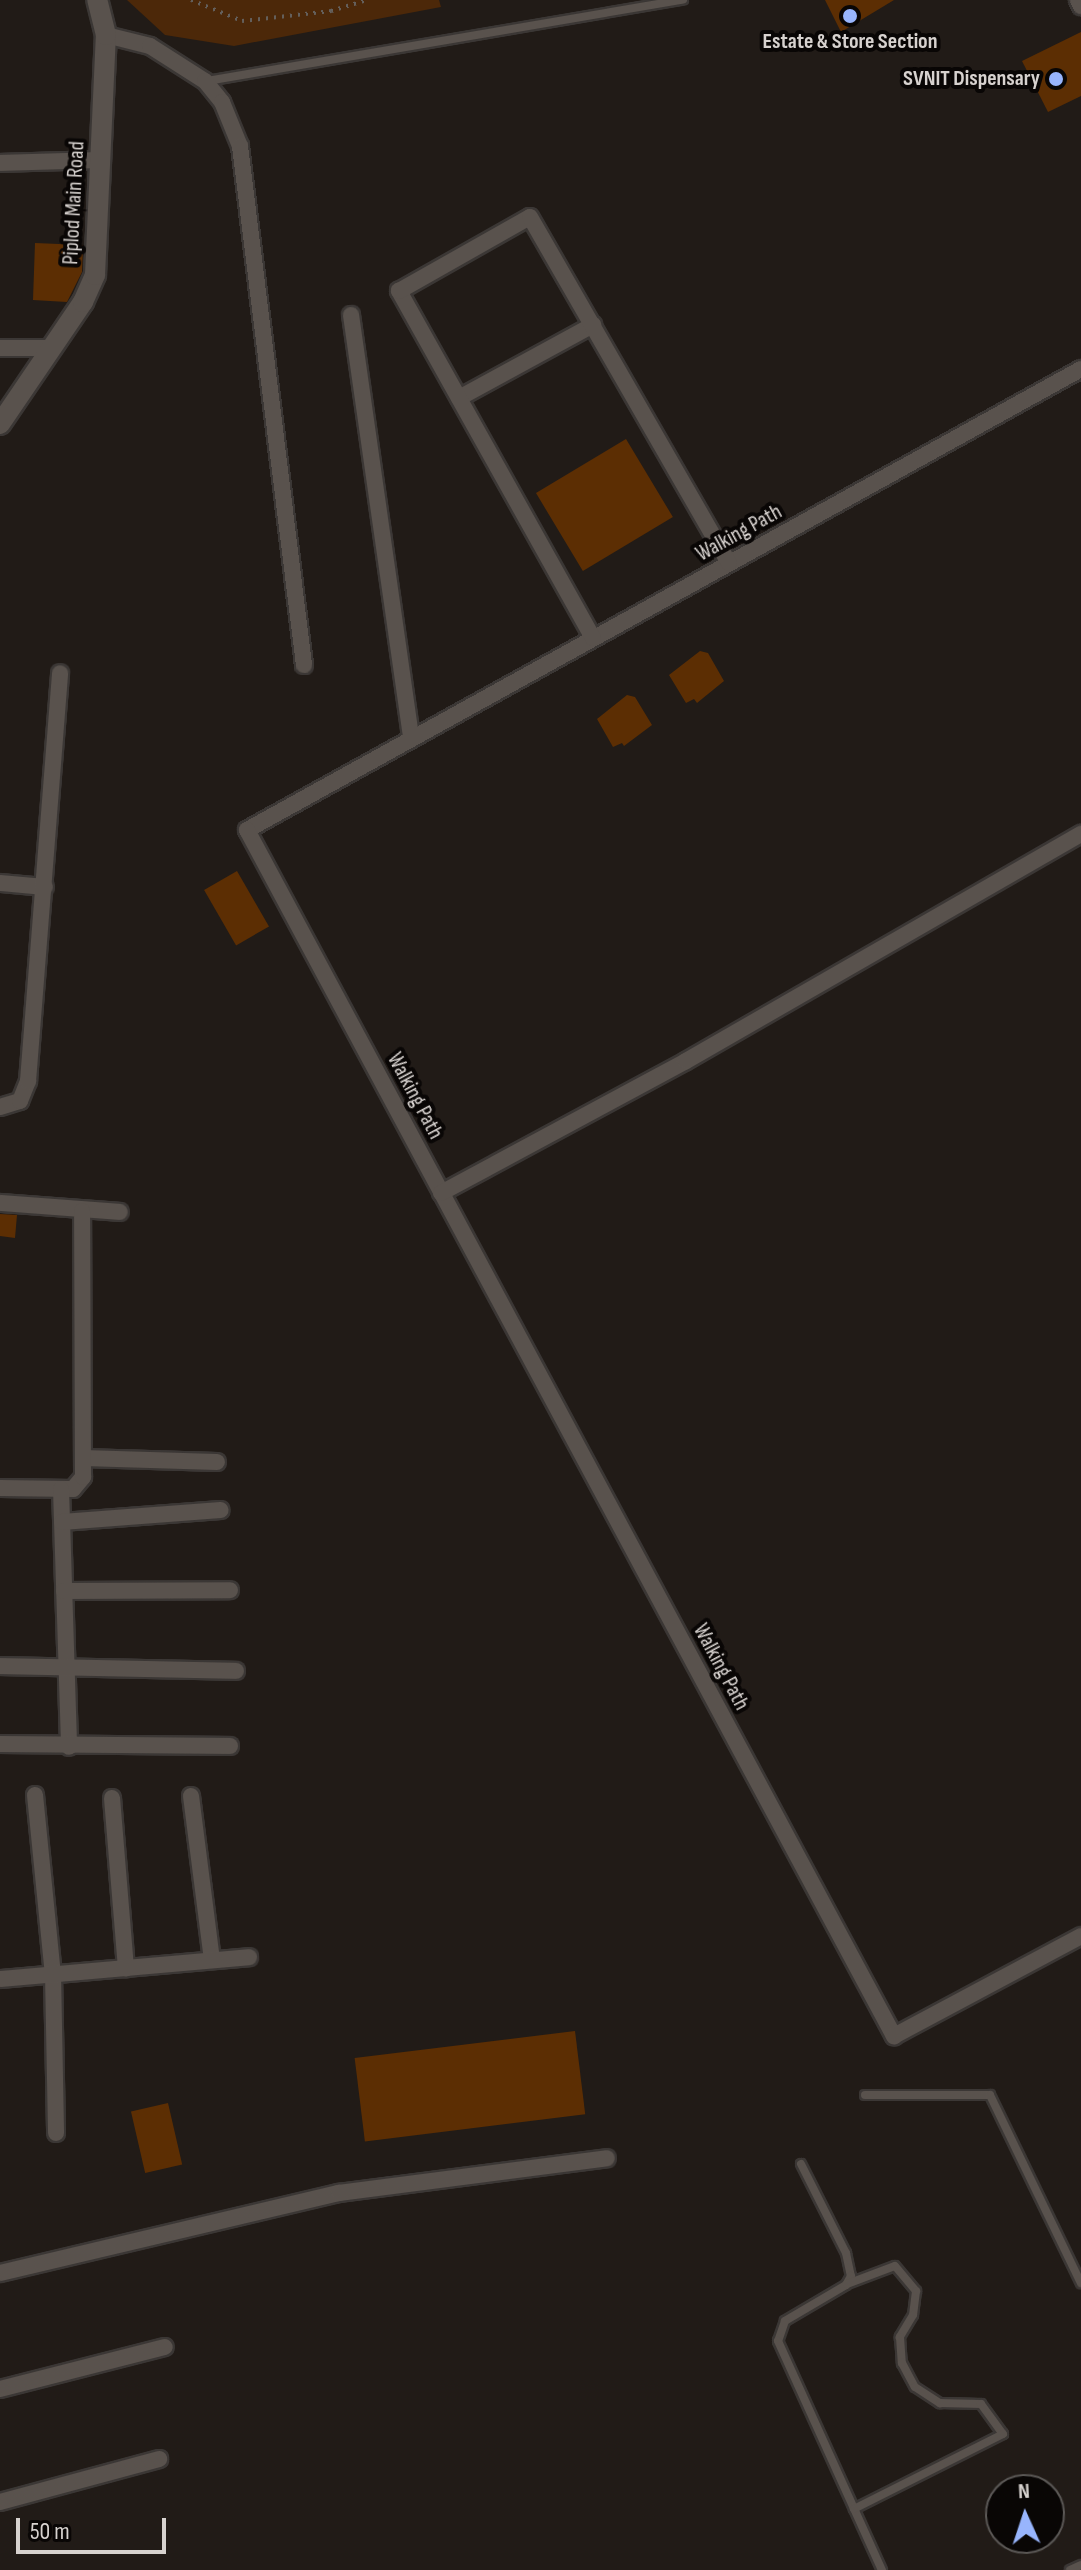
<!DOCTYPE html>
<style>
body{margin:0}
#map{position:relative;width:1081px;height:2570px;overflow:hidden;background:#211b17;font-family:"Sofia Sans Condensed",sans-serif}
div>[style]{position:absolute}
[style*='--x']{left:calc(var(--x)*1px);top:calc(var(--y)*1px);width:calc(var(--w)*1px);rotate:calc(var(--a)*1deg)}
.green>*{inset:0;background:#4c2809}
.building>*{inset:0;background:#5c2e03;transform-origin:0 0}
.path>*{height:4px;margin-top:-2px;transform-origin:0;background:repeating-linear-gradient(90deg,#645f5b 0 2px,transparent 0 8px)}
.roads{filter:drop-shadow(2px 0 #3b3735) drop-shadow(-2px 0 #3b3735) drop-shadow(0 2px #3b3735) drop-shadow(0 -2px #3b3735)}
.service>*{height:8px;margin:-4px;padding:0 4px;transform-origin:4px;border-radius:4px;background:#59524d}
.minor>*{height:16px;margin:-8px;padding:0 8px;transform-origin:8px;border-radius:8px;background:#59524d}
.tertiary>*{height:20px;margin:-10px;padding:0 10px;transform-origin:10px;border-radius:10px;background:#59524d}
.dots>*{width:22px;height:22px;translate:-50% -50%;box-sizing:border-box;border:4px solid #090605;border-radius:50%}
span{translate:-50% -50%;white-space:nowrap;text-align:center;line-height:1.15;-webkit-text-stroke:8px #090605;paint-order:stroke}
.poi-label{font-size:22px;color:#d7d2cf;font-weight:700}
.right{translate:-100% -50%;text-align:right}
.street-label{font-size:22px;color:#d7d2cf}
.north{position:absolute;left:985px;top:2474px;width:80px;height:80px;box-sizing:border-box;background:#090605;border:2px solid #5b5856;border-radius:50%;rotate:357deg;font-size:22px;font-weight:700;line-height:32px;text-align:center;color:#d7d2cf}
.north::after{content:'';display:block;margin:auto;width:28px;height:36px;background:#98b5fd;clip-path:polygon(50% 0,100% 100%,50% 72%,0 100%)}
.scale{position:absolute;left:16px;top:2518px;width:150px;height:36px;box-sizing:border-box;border:4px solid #d7d2cf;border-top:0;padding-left:10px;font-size:24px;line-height:28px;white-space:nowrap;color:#d7d2cf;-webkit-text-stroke:6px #090605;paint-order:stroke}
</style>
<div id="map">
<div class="green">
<div style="clip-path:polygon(127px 0,439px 0,441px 7px,234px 46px,165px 35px)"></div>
</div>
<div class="building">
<div style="clip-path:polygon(825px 0,894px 0,841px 32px)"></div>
<div style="clip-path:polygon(1081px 32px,1081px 96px,1048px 112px,1022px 61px)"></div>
<div style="clip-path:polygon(35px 243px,83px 245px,82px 272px,67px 302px,33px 300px)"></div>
<div style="left:626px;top:439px;width:91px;height:105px;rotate:59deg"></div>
<div style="clip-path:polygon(700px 651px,708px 653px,724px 681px,697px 703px,694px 699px,686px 703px,669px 675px)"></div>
<div style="clip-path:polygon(627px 695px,635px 697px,652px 725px,624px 746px,622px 743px,613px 747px,597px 719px)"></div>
<div style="left:237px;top:871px;width:64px;height:38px;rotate:60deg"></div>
<div style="clip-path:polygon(0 1214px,17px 1215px,15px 1238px,0 1236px)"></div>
<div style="left:575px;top:2031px;width:84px;height:222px;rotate:83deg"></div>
<div style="left:168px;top:2103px;width:63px;height:38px;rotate:77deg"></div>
</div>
<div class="path">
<div style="--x:191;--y:0;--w:55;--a:22.4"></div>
<div style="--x:242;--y:21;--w:90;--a:-6.4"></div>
<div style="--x:331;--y:11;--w:38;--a:-17"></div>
</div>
<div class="roads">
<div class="service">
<div style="--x:207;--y:81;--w:483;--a:-9.7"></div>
<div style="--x:865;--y:2095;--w:125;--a:0"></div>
<div style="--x:990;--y:2095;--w:209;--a:64.2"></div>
<div style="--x:801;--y:2164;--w:100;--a:63.2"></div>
<div style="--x:846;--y:2253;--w:24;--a:78"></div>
<div style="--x:851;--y:2276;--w:10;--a:119"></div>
<div style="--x:846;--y:2285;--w:71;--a:149.5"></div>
<div style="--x:785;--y:2321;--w:21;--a:109"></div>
<div style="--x:778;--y:2341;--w:252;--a:65.6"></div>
<div style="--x:847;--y:2284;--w:51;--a:-20.6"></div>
<div style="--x:895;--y:2266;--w:33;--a:50"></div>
<div style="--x:916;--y:2291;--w:24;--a:97"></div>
<div style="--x:913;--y:2315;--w:26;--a:121"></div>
<div style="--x:900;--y:2337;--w:26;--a:86"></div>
<div style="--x:902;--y:2363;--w:27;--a:62"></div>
<div style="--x:915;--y:2387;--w:30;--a:33"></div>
<div style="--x:940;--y:2403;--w:41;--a:1.4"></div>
<div style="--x:981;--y:2404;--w:37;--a:54"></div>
<div style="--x:1003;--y:2434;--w:167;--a:153.3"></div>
<div style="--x:1070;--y:2570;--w:12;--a:-24"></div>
</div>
<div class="minor">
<div style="--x:1078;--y:0;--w:7;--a:63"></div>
<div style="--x:106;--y:35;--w:45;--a:14"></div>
<div style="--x:150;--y:46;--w:65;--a:32.5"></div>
<div style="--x:205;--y:81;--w:27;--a:51"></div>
<div style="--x:222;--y:102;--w:48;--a:67.8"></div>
<div style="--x:240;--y:146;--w:523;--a:82.97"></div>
<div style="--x:0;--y:163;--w:101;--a:-1.7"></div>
<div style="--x:351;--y:315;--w:428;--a:81.9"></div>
<div style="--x:0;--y:348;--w:51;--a:0"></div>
<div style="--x:1081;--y:369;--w:953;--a:151.07"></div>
<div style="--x:247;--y:830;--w:1369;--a:61.79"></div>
<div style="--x:894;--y:2036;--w:212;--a:-28.1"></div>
<div style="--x:459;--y:398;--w:153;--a:-28.6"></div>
<div style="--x:593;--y:638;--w:398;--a:-119.2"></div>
<div style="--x:399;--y:291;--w:150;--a:-29.5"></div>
<div style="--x:530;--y:217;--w:399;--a:60.1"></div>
<div style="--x:0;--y:883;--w:45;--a:5.1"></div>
<div style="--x:0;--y:1107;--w:21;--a:-17"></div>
<div style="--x:20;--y:1101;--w:22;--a:-68"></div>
<div style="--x:28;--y:1081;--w:409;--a:-85.5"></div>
<div style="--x:441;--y:1193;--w:278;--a:-28.3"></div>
<div style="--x:686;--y:1061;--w:456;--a:-29.9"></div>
<div style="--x:0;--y:1203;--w:120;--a:4.3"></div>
<div style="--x:83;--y:1458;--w:134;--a:1.7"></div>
<div style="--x:0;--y:1488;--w:73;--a:0.8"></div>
<div style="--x:73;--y:1489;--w:16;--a:-50"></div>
<div style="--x:83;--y:1477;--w:266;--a:-90.2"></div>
<div style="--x:61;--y:1489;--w:258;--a:88.2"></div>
<div style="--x:62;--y:1522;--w:159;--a:-4.3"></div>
<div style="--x:64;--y:1591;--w:166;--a:-0.3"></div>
<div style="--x:0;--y:1666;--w:236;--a:1.2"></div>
<div style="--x:0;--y:1744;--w:230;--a:0.5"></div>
<div style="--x:35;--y:1795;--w:180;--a:84.3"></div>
<div style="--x:53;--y:1974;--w:159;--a:88.9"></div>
<div style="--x:191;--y:1796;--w:165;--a:82.7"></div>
<div style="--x:112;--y:1798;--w:171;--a:85.3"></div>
<div style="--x:0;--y:1979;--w:250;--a:-5"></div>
<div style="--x:0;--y:2273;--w:348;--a:-13.3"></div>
<div style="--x:339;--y:2193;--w:270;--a:-7.4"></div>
<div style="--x:0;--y:2389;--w:170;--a:-14.3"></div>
<div style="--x:0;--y:2502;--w:165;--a:-15.1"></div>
</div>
<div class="tertiary">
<div style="--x:0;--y:424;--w:148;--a:-55.8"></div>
<div style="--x:83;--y:302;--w:30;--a:-66"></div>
<div style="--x:95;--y:275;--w:240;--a:-87.4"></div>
<div style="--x:106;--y:35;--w:36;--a:-104"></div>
</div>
</div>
<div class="dots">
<div style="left:850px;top:16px;background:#98b5fd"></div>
<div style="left:1056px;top:79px;background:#98b5fd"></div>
</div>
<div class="poi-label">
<span style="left:850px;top:42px">Estate &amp; Store Section</span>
<span class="right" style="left:1040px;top:79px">SVNIT Dispensary</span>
</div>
<div class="street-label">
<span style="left:74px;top:203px;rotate:-87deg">Piplod Main Road</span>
<span style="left:739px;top:533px;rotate:-29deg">Walking Path</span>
<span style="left:415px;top:1096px;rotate:62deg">Walking Path</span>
<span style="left:721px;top:1667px;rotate:62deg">Walking Path</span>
</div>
<div class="north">N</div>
<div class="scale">50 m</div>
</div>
